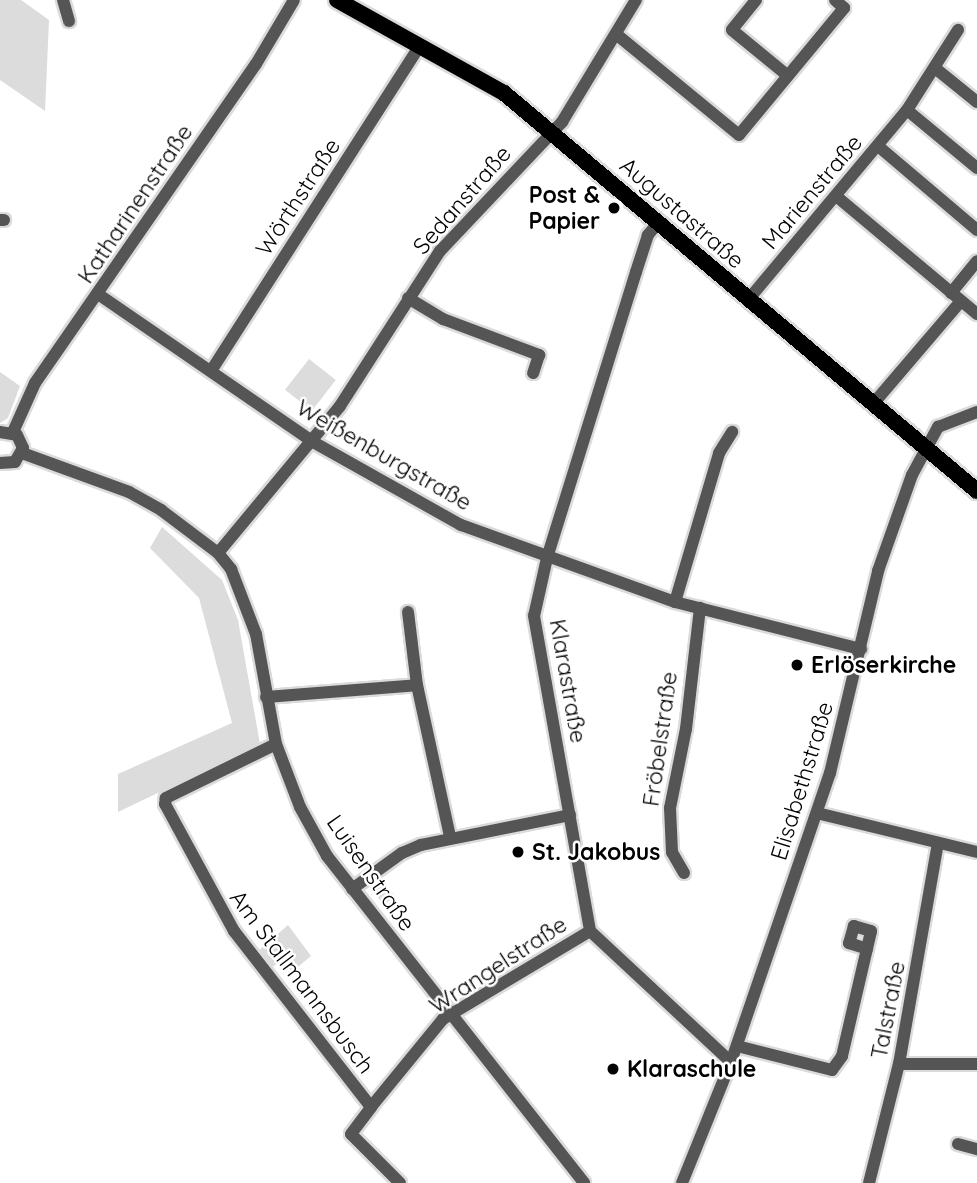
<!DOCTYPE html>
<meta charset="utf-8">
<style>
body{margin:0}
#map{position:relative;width:977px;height:1183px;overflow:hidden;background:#fff;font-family:Quicksand,sans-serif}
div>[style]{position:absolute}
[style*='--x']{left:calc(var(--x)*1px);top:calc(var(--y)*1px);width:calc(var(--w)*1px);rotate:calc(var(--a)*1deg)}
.green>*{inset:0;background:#dcdcdc;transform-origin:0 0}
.roads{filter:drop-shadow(2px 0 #dbdbdb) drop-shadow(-2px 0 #dbdbdb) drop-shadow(0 2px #dbdbdb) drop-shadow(0 -2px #dbdbdb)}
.minor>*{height:12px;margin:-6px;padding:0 6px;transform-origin:6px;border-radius:6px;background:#555}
.major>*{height:16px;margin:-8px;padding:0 8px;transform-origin:8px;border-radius:8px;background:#000}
.dots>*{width:19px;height:19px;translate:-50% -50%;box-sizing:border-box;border:4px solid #fff;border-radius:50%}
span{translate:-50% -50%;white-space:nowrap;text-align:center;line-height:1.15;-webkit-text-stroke:5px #fff;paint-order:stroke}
.street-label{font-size:23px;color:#000}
.poi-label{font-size:23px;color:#000;font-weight:700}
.right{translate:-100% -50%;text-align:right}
.left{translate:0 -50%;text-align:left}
</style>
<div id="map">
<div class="green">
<div style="clip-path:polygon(0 0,21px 0,49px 20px,45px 111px,0 80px)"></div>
<div style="left:309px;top:359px;width:34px;height:39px;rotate:38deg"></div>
<div style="clip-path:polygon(0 372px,20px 386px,8px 418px,0 423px)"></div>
<div style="clip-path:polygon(162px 527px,222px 580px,238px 620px,260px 744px,118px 812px,118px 774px,232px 723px,199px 598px,150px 548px)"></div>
<div style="left:381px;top:879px;width:22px;height:14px;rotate:51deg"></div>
<div style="clip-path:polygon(288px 925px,311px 956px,292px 972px,282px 960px,271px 968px,257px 952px)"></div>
</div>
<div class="roads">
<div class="minor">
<div style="--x:63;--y:0;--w:22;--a:74"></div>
<div style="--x:756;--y:0;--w:38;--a:129"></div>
<div style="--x:732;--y:30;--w:72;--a:39.4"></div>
<div style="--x:616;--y:34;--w:159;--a:39.4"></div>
<div style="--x:739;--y:135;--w:165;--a:-50.4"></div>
<div style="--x:844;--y:8;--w:12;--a:-138"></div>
<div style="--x:935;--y:68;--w:54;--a:39"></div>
<div style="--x:907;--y:110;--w:91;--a:39.6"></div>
<div style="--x:878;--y:146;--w:130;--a:40.3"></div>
<div style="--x:836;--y:196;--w:184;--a:39.9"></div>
<div style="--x:0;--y:220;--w:4;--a:0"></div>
<div style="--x:658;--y:223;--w:16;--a:130"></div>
<div style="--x:648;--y:235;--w:39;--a:108"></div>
<div style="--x:636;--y:272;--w:300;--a:107.3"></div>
<div style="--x:547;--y:558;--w:59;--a:102.6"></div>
<div style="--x:534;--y:616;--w:320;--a:79.9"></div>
<div style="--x:590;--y:931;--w:192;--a:42.9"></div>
<div style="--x:951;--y:293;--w:41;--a:-50.9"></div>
<div style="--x:98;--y:294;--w:261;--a:34.5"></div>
<div style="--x:313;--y:442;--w:170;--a:29.3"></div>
<div style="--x:461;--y:525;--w:227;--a:19.8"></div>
<div style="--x:675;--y:602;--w:192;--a:14.2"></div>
<div style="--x:408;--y:298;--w:41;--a:31"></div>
<div style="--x:443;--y:319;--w:103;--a:20.6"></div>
<div style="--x:539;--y:355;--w:19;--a:108"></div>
<div style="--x:748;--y:300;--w:248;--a:-50.1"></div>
<div style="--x:907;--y:110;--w:95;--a:-57.5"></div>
<div style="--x:211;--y:371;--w:387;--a:-57.3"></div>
<div style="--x:873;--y:404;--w:135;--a:-49.5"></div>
<div style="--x:0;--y:432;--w:17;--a:10"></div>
<div style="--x:17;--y:435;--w:14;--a:65"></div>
<div style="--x:23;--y:448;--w:16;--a:120"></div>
<div style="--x:15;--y:462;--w:15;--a:176"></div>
<div style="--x:13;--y:432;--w:54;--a:-65.8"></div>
<div style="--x:35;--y:383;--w:388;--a:-55.3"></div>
<div style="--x:256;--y:64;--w:74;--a:-59.3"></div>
<div style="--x:22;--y:453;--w:114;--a:20"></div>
<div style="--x:129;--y:492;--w:37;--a:29"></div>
<div style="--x:161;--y:510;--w:71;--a:37"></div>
<div style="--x:218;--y:553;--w:21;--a:51"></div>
<div style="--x:231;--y:569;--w:70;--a:69"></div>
<div style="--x:256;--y:634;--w:112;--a:79.7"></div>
<div style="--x:276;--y:744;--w:67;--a:69.1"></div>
<div style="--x:300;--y:807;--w:56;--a:61.1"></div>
<div style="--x:327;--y:856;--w:416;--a:51.8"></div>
<div style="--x:218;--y:553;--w:191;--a:-50.3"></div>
<div style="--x:340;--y:406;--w:184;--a:-57.2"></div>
<div style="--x:440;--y:251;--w:178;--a:-46.6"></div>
<div style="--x:562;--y:122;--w:143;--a:-58.8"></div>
<div style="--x:675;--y:602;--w:155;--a:-73.5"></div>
<div style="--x:719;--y:453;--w:25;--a:-58"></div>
<div style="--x:408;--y:612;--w:74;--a:83"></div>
<div style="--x:266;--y:697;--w:151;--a:-4.5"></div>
<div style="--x:417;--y:685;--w:155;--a:77.7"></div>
<div style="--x:276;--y:744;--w:123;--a:153.9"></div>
<div style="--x:166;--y:798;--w:6;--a:99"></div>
<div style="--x:165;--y:804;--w:145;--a:61.5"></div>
<div style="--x:234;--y:931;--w:223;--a:52.1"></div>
<div style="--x:817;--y:813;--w:165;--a:13.7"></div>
<div style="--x:684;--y:873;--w:24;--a:-120"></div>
<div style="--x:672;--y:852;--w:44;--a:-92.6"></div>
<div style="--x:670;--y:808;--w:81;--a:-78.6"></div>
<div style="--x:686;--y:729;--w:122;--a:-83.4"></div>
<div style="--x:352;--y:889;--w:62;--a:-35.8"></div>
<div style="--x:402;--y:853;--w:21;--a:-23"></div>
<div style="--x:421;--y:845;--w:152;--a:-11.4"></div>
<div style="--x:737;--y:1046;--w:98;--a:14.2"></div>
<div style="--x:832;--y:1070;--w:17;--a:-54"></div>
<div style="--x:842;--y:1056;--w:128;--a:-76.9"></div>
<div style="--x:871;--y:931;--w:18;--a:-164"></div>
<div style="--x:854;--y:926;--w:18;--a:106"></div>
<div style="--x:849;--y:943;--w:19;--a:18"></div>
<div style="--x:899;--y:1064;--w:78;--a:0"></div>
<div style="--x:958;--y:1144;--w:20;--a:15"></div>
<div style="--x:400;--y:1183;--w:69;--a:-135"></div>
<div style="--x:351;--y:1134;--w:34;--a:-53"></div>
<div style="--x:371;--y:1107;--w:114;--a:-50.7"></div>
<div style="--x:443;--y:1019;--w:171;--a:-30.9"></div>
<div style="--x:682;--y:1183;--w:131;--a:-68"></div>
<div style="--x:731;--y:1062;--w:305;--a:-71.1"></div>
<div style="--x:830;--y:773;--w:208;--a:-76.6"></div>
<div style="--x:878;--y:571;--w:102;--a:-70.5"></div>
<div style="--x:912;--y:475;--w:55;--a:-61.6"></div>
<div style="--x:938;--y:427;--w:42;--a:-21"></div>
<div style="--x:869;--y:1183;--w:123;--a:-75.9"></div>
<div style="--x:899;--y:1064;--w:224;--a:-80"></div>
</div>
<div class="major">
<div style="--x:337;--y:0;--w:191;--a:29.1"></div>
<div style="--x:504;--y:93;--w:618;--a:40.08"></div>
</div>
</div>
<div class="dots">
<div style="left:614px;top:208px;background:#000"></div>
<div style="left:797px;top:665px;background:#000"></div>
<div style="left:518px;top:852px;background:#000"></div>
<div style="left:613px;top:1069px;background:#000"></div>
</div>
<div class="street-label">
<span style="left:812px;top:192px;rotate:-50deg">Marienstraße</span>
<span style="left:298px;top:197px;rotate:-57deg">Wörthstraße</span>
<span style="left:462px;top:200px;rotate:-49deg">Sedanstraße</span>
<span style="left:135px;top:204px;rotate:-56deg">Katharinenstraße</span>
<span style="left:682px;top:213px;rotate:41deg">Augustastraße</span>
<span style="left:384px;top:455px;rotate:30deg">Weißenburgstraße</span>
<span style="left:568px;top:681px;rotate:80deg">Klarastraße</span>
<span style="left:660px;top:739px;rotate:-82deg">Fröbelstraße</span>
<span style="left:802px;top:781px;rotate:-73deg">Elisabethstraße</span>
<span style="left:371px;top:873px;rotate:55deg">Luisenstraße</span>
<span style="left:498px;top:965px;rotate:-33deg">Wrangelstraße</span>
<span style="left:302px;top:982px;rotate:53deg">Am Stallmannsbusch</span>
<span style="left:888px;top:1010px;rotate:-79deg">Talstraße</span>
</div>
<div class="poi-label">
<span class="right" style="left:600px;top:208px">Post &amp;<br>Papier</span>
<span class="left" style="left:811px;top:665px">Erlöserkirche</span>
<span class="left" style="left:532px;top:852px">St. Jakobus</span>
<span class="left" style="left:627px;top:1069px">Klaraschule</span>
</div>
</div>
